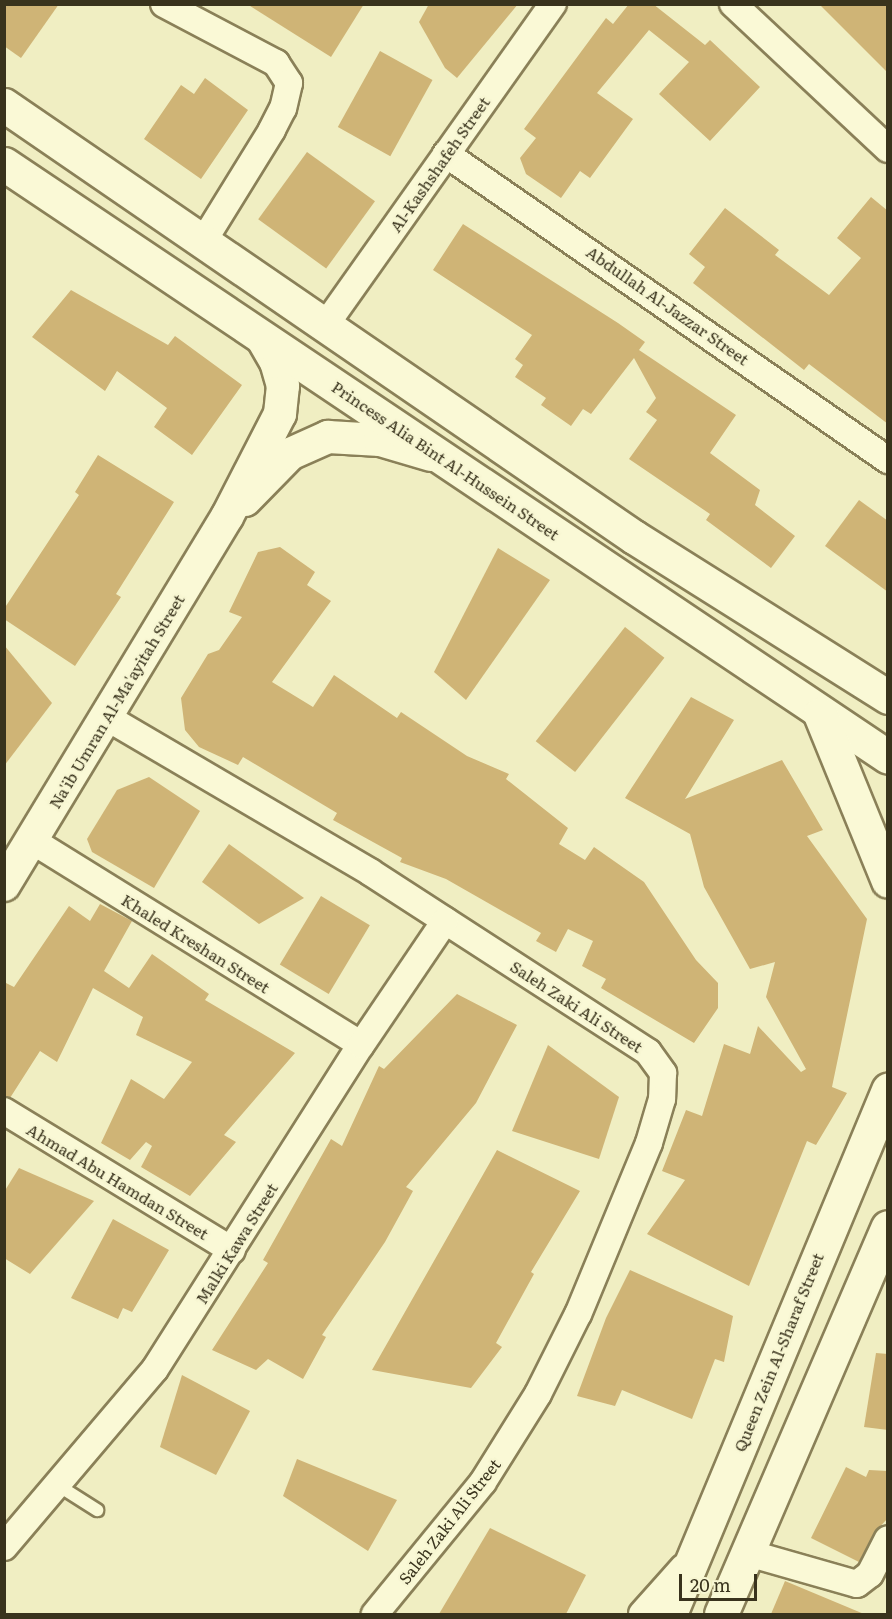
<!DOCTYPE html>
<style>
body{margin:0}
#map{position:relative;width:892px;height:1619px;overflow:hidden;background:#f0eec2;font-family:Literata,serif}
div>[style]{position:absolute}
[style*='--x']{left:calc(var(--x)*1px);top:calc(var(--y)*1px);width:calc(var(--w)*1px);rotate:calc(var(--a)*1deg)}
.building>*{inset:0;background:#cfb476;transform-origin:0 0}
.roads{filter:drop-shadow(2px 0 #8a8058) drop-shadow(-2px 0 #8a8058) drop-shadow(0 2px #8a8058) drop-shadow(0 -2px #8a8058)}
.service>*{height:12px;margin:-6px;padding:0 6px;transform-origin:6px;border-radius:6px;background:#faf9d6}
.minor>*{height:26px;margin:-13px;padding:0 13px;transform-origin:13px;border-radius:13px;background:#faf9d6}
.tertiary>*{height:32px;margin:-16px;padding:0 16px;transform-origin:16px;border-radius:16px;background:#faf9d6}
.secondary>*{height:33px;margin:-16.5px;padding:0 16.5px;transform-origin:16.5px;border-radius:16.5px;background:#faf9d6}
span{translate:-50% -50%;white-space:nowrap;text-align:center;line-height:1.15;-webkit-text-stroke:4.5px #f7f6d2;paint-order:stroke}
.street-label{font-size:16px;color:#39331d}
.frame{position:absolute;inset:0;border:6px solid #39331d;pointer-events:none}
.scale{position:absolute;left:679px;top:1574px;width:78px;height:27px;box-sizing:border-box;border:3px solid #39331d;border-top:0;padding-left:8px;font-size:18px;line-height:21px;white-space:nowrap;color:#39331d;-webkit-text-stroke:4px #f7f6d2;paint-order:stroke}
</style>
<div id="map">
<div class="building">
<div style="clip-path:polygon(4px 4px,59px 4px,21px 58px,4px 46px)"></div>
<div style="clip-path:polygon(247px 4px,364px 4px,331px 57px)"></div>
<div style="clip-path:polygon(429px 4px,518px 4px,457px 78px,445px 68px,419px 22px)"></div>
<div style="clip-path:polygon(629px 4px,653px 4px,705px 45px,710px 40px,760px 87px,710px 141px,659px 94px,689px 62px,649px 30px,597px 93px,633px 119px,590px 178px,580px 171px,561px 198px,526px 174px,520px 158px,536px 138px,524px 129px,606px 18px,613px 24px)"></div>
<div style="clip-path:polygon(819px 4px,888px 4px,888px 73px)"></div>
<div style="left:380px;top:51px;width:60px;height:87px;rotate:29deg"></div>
<div style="clip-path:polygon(205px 78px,248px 110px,201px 179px,144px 139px,181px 85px,194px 94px)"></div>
<div style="left:307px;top:152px;width:84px;height:83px;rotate:36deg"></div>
<div style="clip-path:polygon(871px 197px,888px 211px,888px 424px,809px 364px,804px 370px,693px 283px,705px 267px,689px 254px,725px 208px,779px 250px,775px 255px,829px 295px,861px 258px,837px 238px)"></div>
<div style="clip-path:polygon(463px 224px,618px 323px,645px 342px,639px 350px,736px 415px,710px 453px,760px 490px,755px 505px,795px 536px,771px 568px,706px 520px,710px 514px,629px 459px,657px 420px,646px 412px,656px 398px,634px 358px,591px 414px,583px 409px,571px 426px,541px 405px,546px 398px,515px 377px,523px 365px,515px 359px,532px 335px,433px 270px)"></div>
<div style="clip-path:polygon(71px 290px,168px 345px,175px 336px,242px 385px,192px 455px,154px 427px,167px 408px,117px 371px,105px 391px,32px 337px)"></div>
<div style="clip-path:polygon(98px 455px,174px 502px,116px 594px,121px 597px,75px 666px,4px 619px,4px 609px,79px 495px,75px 492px)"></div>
<div style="clip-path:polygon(859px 500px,888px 521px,888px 592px,825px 546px)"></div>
<div style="clip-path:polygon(280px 547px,315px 572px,307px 585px,331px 601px,272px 682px,313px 707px,334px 675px,397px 718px,401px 712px,467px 756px,509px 774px,506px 779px,568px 828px,559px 844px,585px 860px,594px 847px,644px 882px,696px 960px,718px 983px,718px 1008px,694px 1043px,601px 988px,606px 979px,582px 966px,593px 941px,568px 929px,556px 952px,536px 941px,541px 933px,446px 879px,400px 862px,402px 858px,333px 820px,337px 813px,243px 757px,238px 765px,199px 747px,185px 730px,181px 698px,208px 654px,219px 650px,242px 617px,229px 612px,258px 552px)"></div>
<div style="clip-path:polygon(498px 548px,550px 580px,466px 700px,434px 672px)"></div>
<div style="left:625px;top:627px;width:50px;height:145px;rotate:38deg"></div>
<div style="clip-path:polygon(4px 645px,52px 703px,4px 766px)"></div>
<div style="clip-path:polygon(691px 697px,734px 720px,685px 799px,782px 760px,823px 830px,807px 836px,867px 919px,832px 1087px,847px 1093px,816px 1145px,807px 1141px,749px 1286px,647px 1234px,685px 1180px,662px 1171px,686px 1110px,702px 1116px,724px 1044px,750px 1054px,758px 1026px,801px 1072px,806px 1069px,766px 997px,775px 962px,750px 969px,704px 887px,690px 834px,625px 798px)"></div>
<div style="clip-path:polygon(149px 777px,200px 811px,154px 888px,92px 852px,87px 839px,117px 790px)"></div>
<div style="clip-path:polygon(229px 844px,304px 898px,259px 924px,202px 882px)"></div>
<div style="left:321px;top:896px;width:57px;height:80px;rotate:31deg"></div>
<div style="clip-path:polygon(100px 904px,132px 921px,104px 971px,129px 988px,152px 954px,209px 994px,205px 1000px,295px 1053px,224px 1135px,236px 1142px,190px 1196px,141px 1167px,152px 1146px,146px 1142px,130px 1160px,101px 1143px,131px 1079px,164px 1099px,192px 1062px,136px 1035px,143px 1017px,93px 988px,57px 1062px,40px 1051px,10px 1098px,4px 1096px,4px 982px,14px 987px,69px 906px,90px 921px)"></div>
<div style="clip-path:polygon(457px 994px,517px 1025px,476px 1103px,406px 1187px,413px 1191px,385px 1242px,322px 1335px,326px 1337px,303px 1379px,268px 1359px,256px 1370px,212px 1350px,268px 1263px,263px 1260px,331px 1139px,342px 1146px,379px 1066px,384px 1069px)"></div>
<div style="clip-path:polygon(548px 1045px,619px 1097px,599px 1159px,512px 1131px)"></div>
<div style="clip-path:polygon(497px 1150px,580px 1191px,531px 1272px,534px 1274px,496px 1343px,502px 1347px,471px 1388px,372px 1370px)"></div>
<div style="clip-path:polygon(19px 1168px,94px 1201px,30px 1274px,4px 1258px,4px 1192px)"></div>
<div style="clip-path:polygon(113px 1219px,169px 1250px,132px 1312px,123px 1308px,118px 1319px,71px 1298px)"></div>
<div style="clip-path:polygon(630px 1270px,733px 1316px,724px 1362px,715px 1359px,692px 1419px,622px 1390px,615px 1406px,577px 1396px,606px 1318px)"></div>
<div style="clip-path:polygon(876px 1353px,888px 1354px,888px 1430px,864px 1427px)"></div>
<div style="clip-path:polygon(182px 1375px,250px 1411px,216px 1475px,160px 1447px)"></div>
<div style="clip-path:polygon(297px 1459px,397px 1500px,368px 1551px,283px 1496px)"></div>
<div style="clip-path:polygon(846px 1467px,866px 1477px,869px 1470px,888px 1471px,888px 1518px,875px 1532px,859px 1562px,811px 1538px)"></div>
<div style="clip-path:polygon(490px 1528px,586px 1575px,566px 1614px,439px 1614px)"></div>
<div style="clip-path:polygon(785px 1581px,864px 1614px,771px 1614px)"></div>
</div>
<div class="roads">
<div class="service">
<div style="--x:56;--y:1484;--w:49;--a:32.4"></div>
</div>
<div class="minor">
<div style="--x:164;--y:4;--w:127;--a:27.8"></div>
<div style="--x:276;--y:63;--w:24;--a:57"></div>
<div style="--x:289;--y:83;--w:26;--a:103"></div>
<div style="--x:283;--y:108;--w:25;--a:117"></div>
<div style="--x:272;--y:130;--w:129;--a:121.7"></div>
<div style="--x:733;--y:4;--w:212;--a:43.1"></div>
<div style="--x:446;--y:154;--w:538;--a:34.7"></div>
<div style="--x:327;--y:323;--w:391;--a:-54.7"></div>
<div style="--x:108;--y:718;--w:304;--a:30.4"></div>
<div style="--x:370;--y:872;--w:331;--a:32.9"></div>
<div style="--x:648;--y:1052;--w:26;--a:54"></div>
<div style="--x:663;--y:1073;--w:26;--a:92"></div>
<div style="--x:662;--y:1099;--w:46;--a:106.5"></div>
<div style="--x:649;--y:1143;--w:185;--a:112.5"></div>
<div style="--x:578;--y:1314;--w:89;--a:116.6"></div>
<div style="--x:538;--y:1394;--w:104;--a:122"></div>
<div style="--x:483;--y:1482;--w:171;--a:129.3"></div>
<div style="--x:31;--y:840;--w:388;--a:31.8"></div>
<div style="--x:4;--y:1111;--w:267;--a:31.4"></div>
<div style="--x:4;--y:1547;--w:233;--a:-49.7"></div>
<div style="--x:155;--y:1369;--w:384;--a:-57.6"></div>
<div style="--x:361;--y:1045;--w:150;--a:-55.9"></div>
<div style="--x:748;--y:1553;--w:113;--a:15.9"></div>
<div style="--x:857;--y:1584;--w:16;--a:-38"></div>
<div style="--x:870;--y:1574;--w:39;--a:-63"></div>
<div style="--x:642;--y:1614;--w:62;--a:-48.3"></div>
</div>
<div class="tertiary">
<div style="--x:245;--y:500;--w:64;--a:-45.6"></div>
<div style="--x:290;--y:454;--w:42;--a:-24.1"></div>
<div style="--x:328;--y:437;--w:52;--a:3.3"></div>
<div style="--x:380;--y:440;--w:53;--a:16.4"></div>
<div style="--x:4;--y:885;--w:430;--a:-58.8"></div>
<div style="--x:227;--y:517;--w:116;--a:-62.8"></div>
<div style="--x:280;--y:414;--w:28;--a:-84"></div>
<div style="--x:283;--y:386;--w:25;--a:-106"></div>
<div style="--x:276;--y:362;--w:28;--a:-120"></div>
</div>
<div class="secondary">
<div style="--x:4;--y:105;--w:764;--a:34.44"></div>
<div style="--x:634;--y:537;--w:300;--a:32.2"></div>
<div style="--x:4;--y:164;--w:1064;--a:33.85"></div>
<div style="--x:820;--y:714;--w:180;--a:67.8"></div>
<div style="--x:670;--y:1614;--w:568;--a:-67.41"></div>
<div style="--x:721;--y:1614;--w:421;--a:-66.7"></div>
</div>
</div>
<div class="street-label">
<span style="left:439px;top:164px;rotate:-55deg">Al-Kashshafeh Street</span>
<span style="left:668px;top:305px;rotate:35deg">Abdullah Al-Jazzar Street</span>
<span style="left:446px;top:460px;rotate:34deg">Princess Alia Bint Al-Hussein Street</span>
<span style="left:116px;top:701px;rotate:-59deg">Na'ib Umran Al-Ma'ayitah Street</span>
<span style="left:196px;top:943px;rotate:32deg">Khaled Kreshan Street</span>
<span style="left:577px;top:1006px;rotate:33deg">Saleh Zaki Ali Street</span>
<span style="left:118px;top:1181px;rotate:31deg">Ahmad Abu Hamdan Street</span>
<span style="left:236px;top:1243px;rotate:-58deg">Malki Kawa Street</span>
<span style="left:778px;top:1352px;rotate:-68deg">Queen Zein Al-Sharaf Street</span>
<span style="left:449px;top:1521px;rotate:-52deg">Saleh Zaki Ali Street</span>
</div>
<div class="frame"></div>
<div class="scale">20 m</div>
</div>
